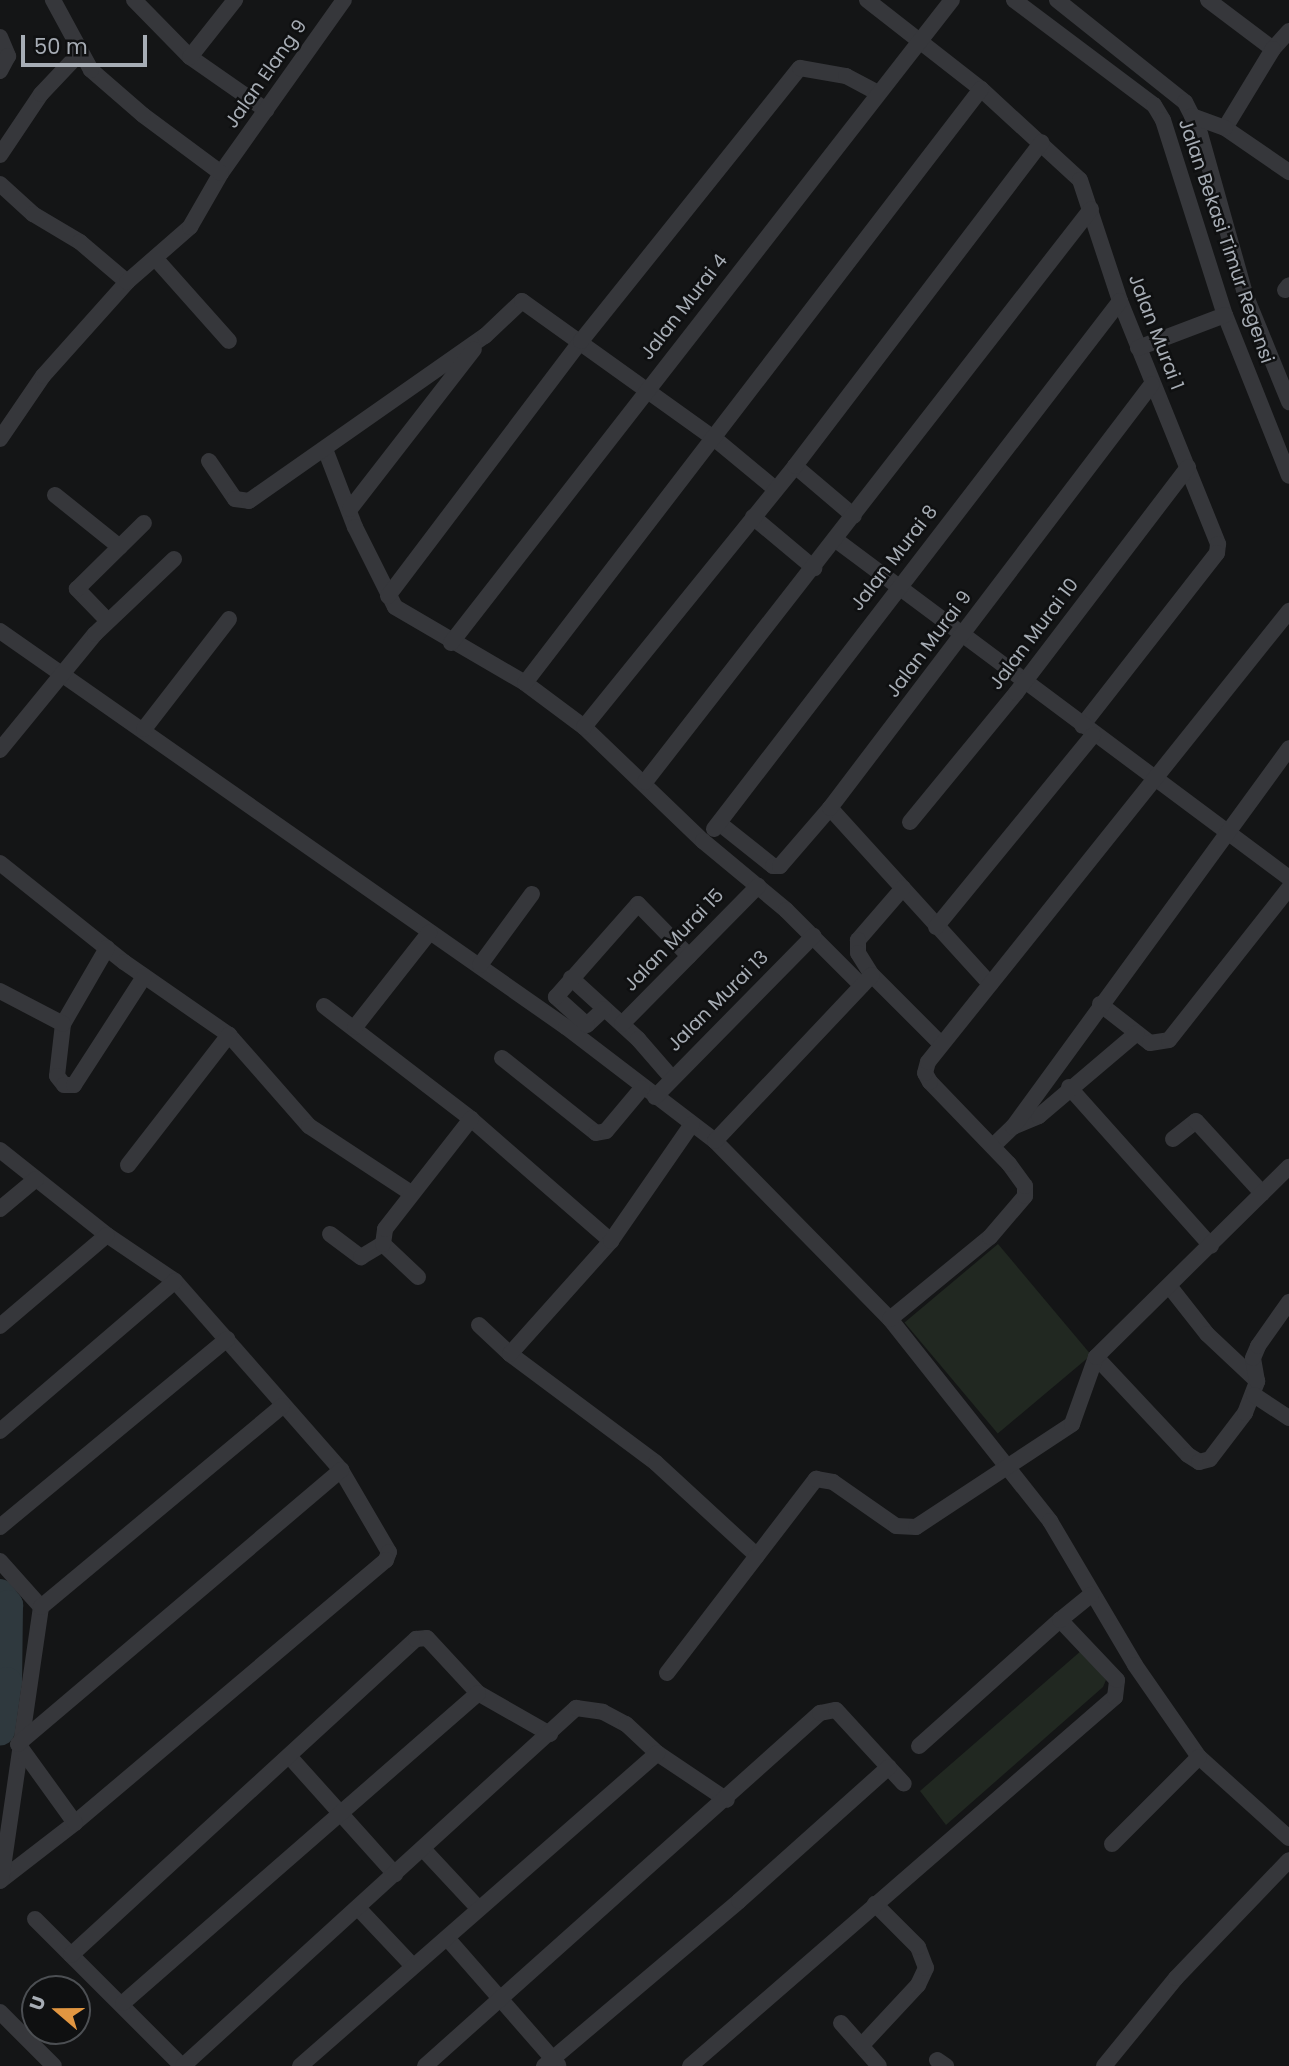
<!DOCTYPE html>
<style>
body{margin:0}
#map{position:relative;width:1289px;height:2066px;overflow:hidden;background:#141516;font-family:Poppins,sans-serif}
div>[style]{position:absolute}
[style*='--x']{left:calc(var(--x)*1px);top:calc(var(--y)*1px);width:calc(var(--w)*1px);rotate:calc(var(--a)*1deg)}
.green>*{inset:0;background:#212821;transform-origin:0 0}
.river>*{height:30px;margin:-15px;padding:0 15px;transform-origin:15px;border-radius:15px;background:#2f393e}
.minor>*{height:16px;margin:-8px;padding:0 8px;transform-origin:8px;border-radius:8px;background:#36373b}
span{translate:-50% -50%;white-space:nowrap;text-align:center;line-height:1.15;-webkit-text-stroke:5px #0f1011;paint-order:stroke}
.street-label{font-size:19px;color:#a7adb5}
.north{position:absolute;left:21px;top:1975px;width:70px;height:70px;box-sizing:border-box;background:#0f1011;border:2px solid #4c4f53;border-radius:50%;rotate:290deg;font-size:19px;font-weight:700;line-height:28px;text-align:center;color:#a7adb5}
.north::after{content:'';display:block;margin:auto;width:24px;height:32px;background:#e19641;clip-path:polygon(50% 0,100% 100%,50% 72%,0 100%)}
.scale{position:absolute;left:21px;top:35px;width:126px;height:32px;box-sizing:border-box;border:4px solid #a7adb5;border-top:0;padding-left:9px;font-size:21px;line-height:24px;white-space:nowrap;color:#a7adb5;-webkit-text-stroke:5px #0f1011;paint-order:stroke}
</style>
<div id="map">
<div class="green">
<div style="left:998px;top:1244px;width:145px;height:122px;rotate:50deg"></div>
<div style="clip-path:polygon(1082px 1650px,1106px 1680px,1103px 1687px,946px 1825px,920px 1791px)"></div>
</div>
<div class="river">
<div style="--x:0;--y:1594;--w:14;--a:54"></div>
<div style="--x:8;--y:1605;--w:77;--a:90.7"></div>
<div style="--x:7;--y:1682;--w:49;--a:98.1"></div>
</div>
<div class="minor">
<div style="--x:134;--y:0;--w:80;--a:45.5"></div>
<div style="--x:190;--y:57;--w:93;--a:34.9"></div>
<div style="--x:867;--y:0;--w:145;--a:38"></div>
<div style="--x:981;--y:89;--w:134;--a:42.6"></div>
<div style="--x:1080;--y:180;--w:127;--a:71.7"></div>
<div style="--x:1120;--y:301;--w:262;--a:68"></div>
<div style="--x:1218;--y:544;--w:9;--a:96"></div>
<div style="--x:1217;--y:553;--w:219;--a:128"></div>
<div style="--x:1014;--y:0;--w:175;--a:36.9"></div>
<div style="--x:1154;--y:105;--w:17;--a:59"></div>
<div style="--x:1163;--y:120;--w:205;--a:72.4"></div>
<div style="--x:1225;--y:315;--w:173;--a:68.3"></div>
<div style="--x:1057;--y:0;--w:164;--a:38.6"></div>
<div style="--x:1185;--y:102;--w:31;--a:63"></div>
<div style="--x:1199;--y:130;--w:170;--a:74.3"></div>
<div style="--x:1245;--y:294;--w:117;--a:67.8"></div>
<div style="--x:1208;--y:0;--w:81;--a:37"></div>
<div style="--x:1289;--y:31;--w:24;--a:132"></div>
<div style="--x:1273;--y:49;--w:92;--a:121.3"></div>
<div style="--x:1225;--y:128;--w:78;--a:34.5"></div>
<div style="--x:0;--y:37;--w:21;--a:67"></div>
<div style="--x:8;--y:56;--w:17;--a:118"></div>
<div style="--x:190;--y:57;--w:73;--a:-51.7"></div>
<div style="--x:1192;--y:116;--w:35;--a:20"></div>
<div style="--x:0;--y:155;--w:73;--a:-56.1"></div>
<div style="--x:41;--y:94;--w:55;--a:-46.5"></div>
<div style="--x:221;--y:173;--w:212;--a:-54.6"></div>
<div style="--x:0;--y:184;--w:45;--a:42.3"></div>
<div style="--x:33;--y:214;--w:55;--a:30.8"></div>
<div style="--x:80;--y:242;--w:62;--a:40.4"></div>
<div style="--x:155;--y:258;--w:111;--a:48.3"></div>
<div style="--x:1285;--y:290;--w:6;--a:-51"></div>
<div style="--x:1138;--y:348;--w:93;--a:-20.8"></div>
<div style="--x:0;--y:439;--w:76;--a:-55.7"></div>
<div style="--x:43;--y:376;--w:126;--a:-48.2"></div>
<div style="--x:127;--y:282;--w:84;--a:-41.1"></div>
<div style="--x:190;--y:227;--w:62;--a:-60.1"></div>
<div style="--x:221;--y:173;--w:97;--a:-143.4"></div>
<div style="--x:143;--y:115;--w:69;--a:-139.1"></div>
<div style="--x:91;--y:70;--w:80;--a:-118.5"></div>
<div style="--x:325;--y:449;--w:84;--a:69"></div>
<div style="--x:355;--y:527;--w:89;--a:63.4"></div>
<div style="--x:395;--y:607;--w:151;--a:30.3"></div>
<div style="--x:525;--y:683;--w:74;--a:36.7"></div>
<div style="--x:584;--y:727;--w:165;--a:43.8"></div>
<div style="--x:703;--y:841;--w:108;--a:39.7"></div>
<div style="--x:786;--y:910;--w:107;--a:45"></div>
<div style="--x:209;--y:461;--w:46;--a:55.6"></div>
<div style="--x:235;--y:499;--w:14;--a:8"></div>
<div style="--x:249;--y:501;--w:288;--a:-35"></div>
<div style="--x:485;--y:336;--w:51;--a:-43.4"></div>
<div style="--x:522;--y:301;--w:237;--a:35.6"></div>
<div style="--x:715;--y:439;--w:77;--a:39.7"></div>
<div style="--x:795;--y:466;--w:77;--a:40.3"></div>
<div style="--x:55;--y:495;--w:83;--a:38.7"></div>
<div style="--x:350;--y:509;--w:202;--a:-52.2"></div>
<div style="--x:753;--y:517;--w:80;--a:39.9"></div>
<div style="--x:836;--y:540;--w:565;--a:36.73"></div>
<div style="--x:388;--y:596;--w:320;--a:-52.9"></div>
<div style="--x:581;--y:341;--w:350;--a:-51.3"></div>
<div style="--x:800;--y:68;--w:47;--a:9.9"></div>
<div style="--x:846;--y:76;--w:36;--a:28"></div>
<div style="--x:108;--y:621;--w:45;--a:-134.1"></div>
<div style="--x:77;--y:589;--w:94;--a:-44.6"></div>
<div style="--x:0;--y:631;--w:691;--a:34.98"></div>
<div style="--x:566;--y:1027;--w:188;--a:37.4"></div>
<div style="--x:715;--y:1141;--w:250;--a:45.5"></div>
<div style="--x:890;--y:1319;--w:258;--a:51.6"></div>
<div style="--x:1050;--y:1521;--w:167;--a:59.4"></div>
<div style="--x:1135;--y:1665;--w:112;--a:55.2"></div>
<div style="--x:1199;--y:1757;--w:121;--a:42"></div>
<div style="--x:451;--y:643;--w:815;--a:-52.08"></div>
<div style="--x:525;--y:683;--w:749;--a:-52.49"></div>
<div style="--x:584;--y:727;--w:336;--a:-51"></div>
<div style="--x:795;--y:466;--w:407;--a:-52.7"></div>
<div style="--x:144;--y:729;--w:139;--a:-52.3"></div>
<div style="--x:0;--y:750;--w:150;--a:-50.7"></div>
<div style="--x:95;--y:634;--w:109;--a:-43.5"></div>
<div style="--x:645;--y:782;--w:726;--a:-52.1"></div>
<div style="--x:830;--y:808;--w:238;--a:47.7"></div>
<div style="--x:910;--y:822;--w:167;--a:-50.6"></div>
<div style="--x:1016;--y:693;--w:284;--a:-52.7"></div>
<div style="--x:719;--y:823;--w:69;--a:38.5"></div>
<div style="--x:773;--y:866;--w:7;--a:0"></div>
<div style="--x:780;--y:866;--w:77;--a:-49.2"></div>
<div style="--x:830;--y:808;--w:532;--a:-52.79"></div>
<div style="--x:714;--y:829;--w:666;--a:-52.44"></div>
<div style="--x:0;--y:863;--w:159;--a:38.6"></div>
<div style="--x:124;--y:962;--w:128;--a:34.8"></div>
<div style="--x:229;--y:1035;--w:121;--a:48.7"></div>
<div style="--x:309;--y:1126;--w:122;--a:33.3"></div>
<div style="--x:903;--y:888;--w:69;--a:130.9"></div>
<div style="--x:858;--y:940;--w:13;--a:90"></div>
<div style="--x:858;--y:953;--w:26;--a:58"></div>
<div style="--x:872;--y:975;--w:98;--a:45"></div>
<div style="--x:936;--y:927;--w:248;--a:-50.7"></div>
<div style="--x:107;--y:948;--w:88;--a:120.1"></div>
<div style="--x:63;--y:1024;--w:52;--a:96.6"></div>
<div style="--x:57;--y:1076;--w:11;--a:52"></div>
<div style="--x:64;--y:1085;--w:10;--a:0"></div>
<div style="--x:74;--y:1085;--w:129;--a:-57.1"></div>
<div style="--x:480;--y:965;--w:88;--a:-53.8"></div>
<div style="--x:571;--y:978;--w:91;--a:42.3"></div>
<div style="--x:638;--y:1039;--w:50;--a:49"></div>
<div style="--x:0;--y:991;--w:71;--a:27.6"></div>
<div style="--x:1100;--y:1004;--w:63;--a:38"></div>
<div style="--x:1150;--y:1043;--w:19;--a:-9"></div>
<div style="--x:1169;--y:1040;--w:194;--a:-51.7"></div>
<div style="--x:324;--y:1006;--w:185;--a:37.5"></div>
<div style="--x:471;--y:1119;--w:186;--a:41.1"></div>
<div style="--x:604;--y:1009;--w:23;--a:137"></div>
<div style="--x:587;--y:1025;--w:42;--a:-137.9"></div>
<div style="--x:556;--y:997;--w:124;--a:-48.6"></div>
<div style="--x:638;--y:904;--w:73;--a:45.6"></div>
<div style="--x:622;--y:1024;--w:194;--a:-45.4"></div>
<div style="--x:355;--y:1027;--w:120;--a:-51.8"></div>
<div style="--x:502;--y:1058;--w:120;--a:38.6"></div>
<div style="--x:596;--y:1133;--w:10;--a:-11"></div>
<div style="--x:606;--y:1131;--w:56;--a:-50.1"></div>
<div style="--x:1069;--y:1087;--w:213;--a:48.2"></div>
<div style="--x:655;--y:1097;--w:226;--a:-45.5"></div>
<div style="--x:1013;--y:1127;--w:28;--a:-23"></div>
<div style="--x:1039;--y:1116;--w:128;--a:-40.3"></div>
<div style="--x:1173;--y:1139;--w:29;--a:-38"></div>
<div style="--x:1196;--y:1121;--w:98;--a:47.5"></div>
<div style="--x:715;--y:1141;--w:228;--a:-46.6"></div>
<div style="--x:993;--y:1146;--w:28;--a:-44"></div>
<div style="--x:1013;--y:1127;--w:469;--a:-53.9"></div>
<div style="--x:0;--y:1150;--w:137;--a:38.5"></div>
<div style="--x:107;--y:1235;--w:82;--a:34.1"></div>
<div style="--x:175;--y:1281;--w:252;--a:48.7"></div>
<div style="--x:341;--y:1470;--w:95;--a:59.7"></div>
<div style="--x:389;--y:1552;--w:9;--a:111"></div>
<div style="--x:386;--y:1560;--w:407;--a:139.8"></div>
<div style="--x:75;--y:1823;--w:95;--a:142.3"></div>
<div style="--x:128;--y:1165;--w:165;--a:-52.2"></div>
<div style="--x:0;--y:1209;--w:47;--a:-39.8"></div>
<div style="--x:330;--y:1234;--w:39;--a:37"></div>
<div style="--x:361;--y:1257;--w:26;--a:-31"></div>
<div style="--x:418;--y:1277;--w:48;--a:-136.7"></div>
<div style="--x:383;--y:1244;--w:15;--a:-82"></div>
<div style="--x:385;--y:1229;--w:140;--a:-52"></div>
<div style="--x:1170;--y:1287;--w:60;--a:51.8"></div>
<div style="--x:1207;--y:1334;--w:69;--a:43.2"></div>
<div style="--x:890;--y:1319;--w:129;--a:-39.4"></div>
<div style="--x:990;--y:1237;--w:54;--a:-49.5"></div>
<div style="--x:1025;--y:1196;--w:10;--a:-90"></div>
<div style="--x:1025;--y:1186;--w:27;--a:-126"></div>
<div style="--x:1009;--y:1164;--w:114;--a:-133.9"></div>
<div style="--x:930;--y:1082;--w:10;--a:-119"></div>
<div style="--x:925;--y:1073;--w:11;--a:-75"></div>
<div style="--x:928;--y:1062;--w:578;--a:-51.32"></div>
<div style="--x:479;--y:1325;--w:42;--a:43.1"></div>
<div style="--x:510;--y:1354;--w:182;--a:36.7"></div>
<div style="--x:656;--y:1463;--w:137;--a:42.6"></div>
<div style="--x:0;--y:1326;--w:140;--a:-40.4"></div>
<div style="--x:510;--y:1354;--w:152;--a:-48.2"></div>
<div style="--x:611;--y:1241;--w:142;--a:-55.3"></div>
<div style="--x:1096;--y:1357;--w:134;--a:46.8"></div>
<div style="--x:1188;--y:1455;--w:13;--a:32"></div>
<div style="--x:1199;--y:1462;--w:11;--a:-15"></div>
<div style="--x:1210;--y:1459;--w:58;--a:-52.7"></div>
<div style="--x:1245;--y:1413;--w:34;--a:-69"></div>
<div style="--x:1257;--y:1381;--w:23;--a:-100"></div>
<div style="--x:1253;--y:1358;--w:13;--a:-67"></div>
<div style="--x:1258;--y:1346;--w:54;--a:-54.8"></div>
<div style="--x:1254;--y:1395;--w:42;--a:33.3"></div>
<div style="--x:0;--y:1431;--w:230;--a:-40.6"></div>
<div style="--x:0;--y:1527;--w:295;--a:-39.6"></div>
<div style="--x:0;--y:1561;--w:62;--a:48.3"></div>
<div style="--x:41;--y:1607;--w:276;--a:98.3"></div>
<div style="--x:41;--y:1607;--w:314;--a:-39.8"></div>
<div style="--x:667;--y:1673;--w:245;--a:-52.5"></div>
<div style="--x:816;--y:1479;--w:17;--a:10"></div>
<div style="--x:833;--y:1482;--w:77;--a:34.9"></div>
<div style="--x:896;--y:1526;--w:20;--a:3"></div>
<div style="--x:916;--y:1527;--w:187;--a:-33.4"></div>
<div style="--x:1072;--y:1424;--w:71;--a:-70.3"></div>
<div style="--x:1096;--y:1357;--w:271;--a:-44.6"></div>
<div style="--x:919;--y:1746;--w:189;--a:-41.8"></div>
<div style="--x:289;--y:1756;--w:159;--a:48.1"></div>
<div style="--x:75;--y:1823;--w:97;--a:-125.8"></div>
<div style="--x:18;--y:1744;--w:424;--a:-40.3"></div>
<div style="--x:1112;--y:1844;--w:123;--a:-45"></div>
<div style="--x:424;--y:1850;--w:79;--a:47"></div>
<div style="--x:359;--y:1909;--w:76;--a:46.6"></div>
<div style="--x:35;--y:1919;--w:208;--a:45"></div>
<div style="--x:447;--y:1938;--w:169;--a:48.8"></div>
<div style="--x:71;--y:1955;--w:468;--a:-42.5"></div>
<div style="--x:416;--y:1639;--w:11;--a:-5"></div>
<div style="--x:427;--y:1638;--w:75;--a:47.2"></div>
<div style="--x:478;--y:1693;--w:83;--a:29.7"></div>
<div style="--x:123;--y:2003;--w:471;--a:-41.1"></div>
<div style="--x:0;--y:2012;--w:76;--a:45"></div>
<div style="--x:841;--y:2023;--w:57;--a:48.5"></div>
<div style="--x:862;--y:2045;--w:82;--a:-47"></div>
<div style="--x:918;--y:1985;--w:19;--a:-65"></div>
<div style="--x:926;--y:1968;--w:22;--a:-111"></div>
<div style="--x:918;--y:1947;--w:61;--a:-135"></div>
<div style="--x:937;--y:2060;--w:11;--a:34"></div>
<div style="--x:183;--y:2066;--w:532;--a:-42.33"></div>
<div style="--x:576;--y:1708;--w:27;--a:8"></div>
<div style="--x:603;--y:1712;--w:26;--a:28"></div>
<div style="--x:626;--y:1724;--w:42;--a:43.1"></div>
<div style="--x:657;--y:1753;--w:84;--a:33.9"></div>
<div style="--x:300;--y:2066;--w:475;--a:-41.2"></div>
<div style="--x:425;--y:2066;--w:530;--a:-41.79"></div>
<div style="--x:820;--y:1713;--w:16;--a:-11"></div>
<div style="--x:836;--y:1710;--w:100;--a:47.4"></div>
<div style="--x:544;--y:2066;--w:255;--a:-40.2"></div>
<div style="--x:739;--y:1901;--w:201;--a:-41.8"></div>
<div style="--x:690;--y:2066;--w:563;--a:-40.97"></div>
<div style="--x:1115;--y:1697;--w:17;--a:-83"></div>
<div style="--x:1117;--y:1680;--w:83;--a:-133.5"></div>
<div style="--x:1060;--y:1620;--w:40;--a:-39"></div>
<div style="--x:1104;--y:2066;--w:114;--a:-50.7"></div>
<div style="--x:1176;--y:1978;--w:163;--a:-46.2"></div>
</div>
<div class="street-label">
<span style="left:266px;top:74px;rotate:-55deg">Jalan Elang 9</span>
<span style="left:1226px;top:241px;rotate:71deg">Jalan Bekasi Timur Regensi</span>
<span style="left:684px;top:307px;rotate:-52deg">Jalan Murai 4</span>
<span style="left:1156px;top:332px;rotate:69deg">Jalan Murai 1</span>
<span style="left:894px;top:558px;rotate:-52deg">Jalan Murai 8</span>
<span style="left:1034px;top:634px;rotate:-53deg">Jalan Murai 10</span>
<span style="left:929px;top:644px;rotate:-53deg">Jalan Murai 9</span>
<span style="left:674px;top:940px;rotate:-46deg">Jalan Murai 15</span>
<span style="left:718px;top:1001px;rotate:-45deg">Jalan Murai 13</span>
</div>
<div class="north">U</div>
<div class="scale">50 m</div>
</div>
